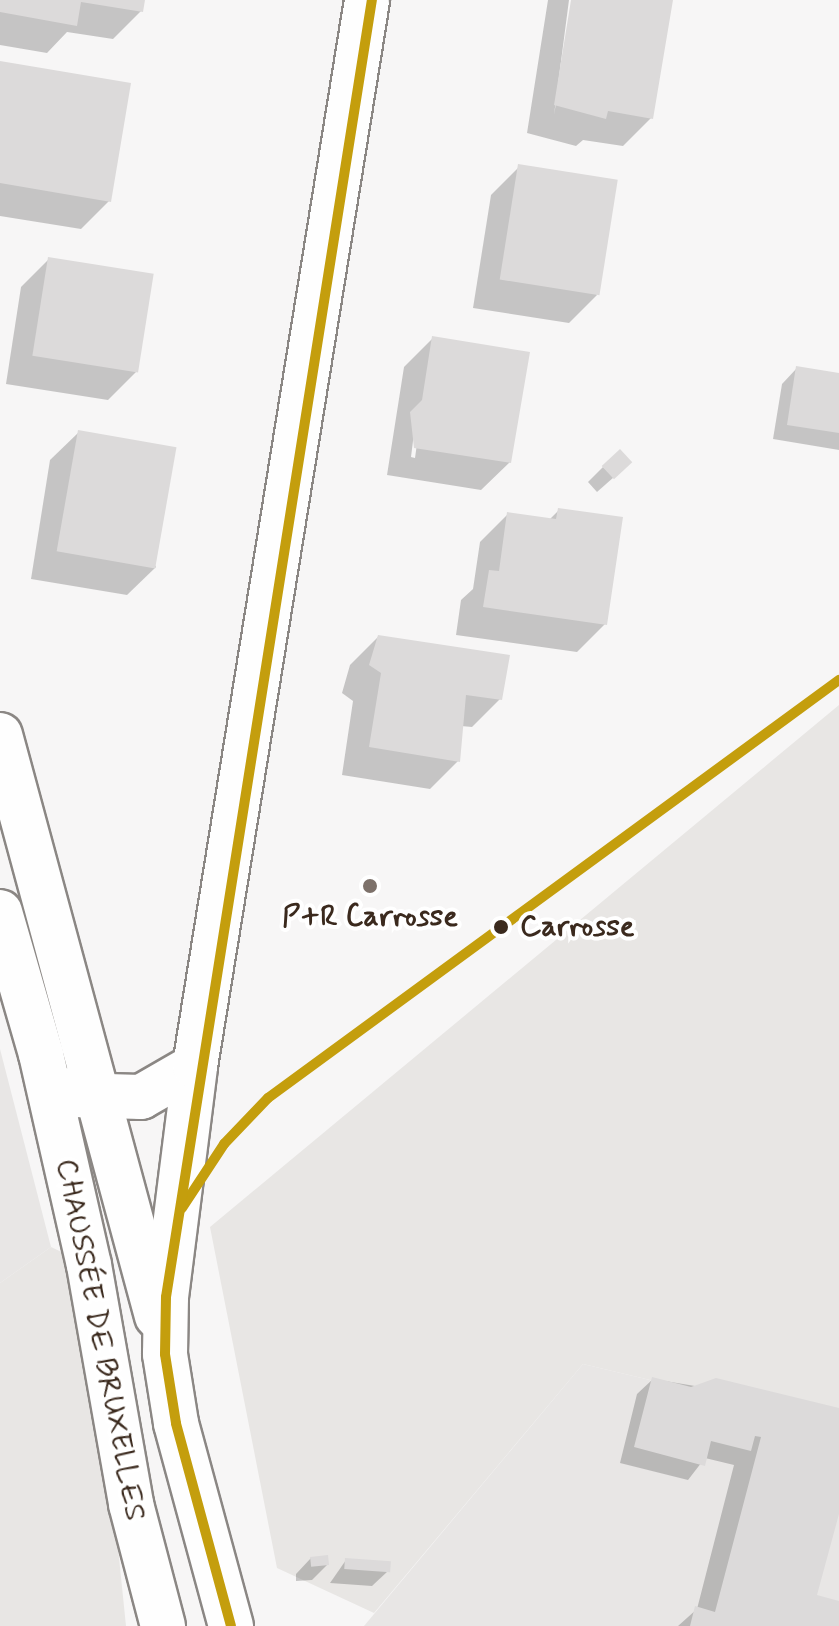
<!DOCTYPE html>
<meta charset="utf-8">
<style>
body{margin:0}
#map{position:relative;width:839px;height:1626px;overflow:hidden;background:#f7f6f6;font-family:Mynerve,sans-serif}
div>[style]{position:absolute}
[style*='--x']{left:calc(var(--x)*1px);top:calc(var(--y)*1px);width:calc(var(--w)*1px);rotate:calc(var(--a)*1deg)}
.built>*{inset:0;background:#e8e6e5}
.green>*{inset:0;background:#e8e6e4}
.shadow>*{inset:0;background:#0003}
.building>*{inset:0;background:#dcdada;transform-origin:0 0}
.roads{filter:drop-shadow(2px 0 #8b8784) drop-shadow(-2px 0 #8b8784) drop-shadow(0 2px #8b8784) drop-shadow(0 -2px #8b8784)}
.secondary>*{height:44px;margin:-22px;padding:0 22px;transform-origin:22px;border-radius:22px;background:#fefefe}
.rail-1>*{height:10px;margin:-5px;padding:0 5px;transform-origin:5px;border-radius:5px;background:#c49e0d}
.dots>*{width:22px;height:22px;translate:-50% -50%;box-sizing:border-box;border:4px solid #fff;border-radius:50%}
span{translate:-50% -50%;white-space:nowrap;text-align:center;line-height:1.15;-webkit-text-stroke:8px #fff;paint-order:stroke}
.poi-label{font-size:30px;color:#3b2a1e;font-weight:700}
.stop-label{font-size:30px;color:#3b2a1e;font-weight:700}
.left{translate:0 -50%;text-align:left}
.street-label{font-size:30px;color:#3b2a1e}
</style>
<div id="map">
<div class="built">
<div style="clip-path:polygon(0 1049px,51px 1247px,0 1283px)"></div>
<div style="clip-path:polygon(583px 1364px,839px 1425px,839px 1626px,364px 1626px)"></div>
</div>
<div class="green">
<div style="clip-path:polygon(839px 705px,839px 1425px,583px 1364px,374px 1613px,277px 1568px,210px 1227px)"></div>
<div style="clip-path:polygon(51px 1247px,89px 1265px,126px 1626px,0 1626px,0 1283px)"></div>
</div>
<div class="shadow">
<div style="clip-path:polygon(0 0,143px 0,141px 11px,113px 39px,67px 32px,47px 53px,0 45px)"></div>
<div style="clip-path:polygon(548px 0,569px 0,554px 115px,573px 0,671px 0,651px 118px,623px 146px,583px 140px,576px 146px,527px 133px)"></div>
<div style="clip-path:polygon(0 63px,109px 201px,81px 229px,0 216px)"></div>
<div style="clip-path:polygon(519px 167px,597px 295px,569px 323px,473px 308px,491px 195px)"></div>
<div style="clip-path:polygon(49px 259px,136px 372px,108px 400px,6px 384px,21px 287px)"></div>
<div style="clip-path:polygon(evenodd,433px 338px,510px 462px,481px 490px,387px 475px,404px 367px,433px 338px,419px 429px,415px 458px,411px 457px,414px 433px,419px 429px)"></div>
<div style="clip-path:polygon(797px 368px,839px 375px,839px 450px,773px 439px,782px 384px)"></div>
<div style="clip-path:polygon(79px 432px,156px 567px,127px 595px,31px 579px,50px 460px)"></div>
<div style="clip-path:polygon(603px 467px,614px 477px,597px 492px,588px 482px)"></div>
<div style="clip-path:polygon(559px 510px,605px 624px,577px 652px,456px 635px,461px 600px,473px 589px,480px 542px,508px 514px,549px 520px)"></div>
<div style="clip-path:polygon(378px 637px,500px 699px,472px 727px,461px 726px,458px 761px,430px 789px,342px 775px,353px 701px,342px 693px,350px 665px)"></div>
<div style="clip-path:polygon(653px 1379px,839px 1410px,839px 1506px,815px 1597px,839px 1603px,839px 1626px,678px 1626px,697px 1609px,734px 1465px,705px 1458px,688px 1480px,620px 1463px,637px 1394px)"></div>
<div style="clip-path:polygon(311px 1558px,327px 1565px,312px 1580px,296px 1581px,296px 1574px)"></div>
<div style="clip-path:polygon(346px 1560px,388px 1571px,372px 1586px,330px 1583px)"></div>
</div>
<div class="building">
<div style="clip-path:polygon(0 0,145px 0,143px 12px,81px 2px,77px 26px,0 12px)"></div>
<div style="clip-path:polygon(571px 0,673px 0,653px 119px,608px 111px,606px 119px,554px 105px)"></div>
<div style="clip-path:polygon(0 61px,131px 83px,111px 202px,0 183px)"></div>
<div style="left:518px;top:164px;width:101px;height:117px;rotate:9deg"></div>
<div style="left:48px;top:257px;width:107px;height:100px;rotate:9deg"></div>
<div style="clip-path:polygon(432px 336px,530px 352px,511px 463px,414px 448px,410px 412px,422px 400px)"></div>
<div style="clip-path:polygon(796px 366px,839px 373px,839px 433px,787px 425px)"></div>
<div style="left:78px;top:430px;width:100px;height:123px;rotate:10deg"></div>
<div style="left:620px;top:449px;width:18px;height:25px;rotate:47deg"></div>
<div style="clip-path:polygon(558px 508px,623px 517px,607px 625px,483px 607px,489px 570px,499px 571px,507px 512px,556px 519px)"></div>
<div style="clip-path:polygon(378px 635px,510px 655px,502px 700px,466px 695px,460px 762px,369px 747px,381px 673px,369px 665px)"></div>
<div style="clip-path:polygon(652px 1377px,691px 1387px,716px 1378px,839px 1408px,839px 1514px,817px 1595px,839px 1601px,839px 1626px,690px 1626px,695px 1606px,715px 1612px,761px 1437px,755px 1436px,751px 1451px,711px 1441px,705px 1466px,634px 1447px)"></div>
<div style="left:328px;top:1555px;width:10px;height:18px;rotate:84deg"></div>
<div style="left:345px;top:1558px;width:46px;height:11px;rotate:4deg"></div>
</div>
<div class="roads">
<div class="secondary">
<div style="--x:0;--y:735;--w:602;--a:74.88"></div>
<div style="--x:0;--y:912;--w:148;--a:73.9"></div>
<div style="--x:41;--y:1054;--w:216;--a:77.2"></div>
<div style="--x:89;--y:1265;--w:243;--a:80"></div>
<div style="--x:131;--y:1504;--w:126;--a:75.3"></div>
<div style="--x:70;--y:1090;--w:6;--a:59"></div>
<div style="--x:73;--y:1095;--w:68;--a:1.7"></div>
<div style="--x:141;--y:1097;--w:62;--a:-29.9"></div>
<div style="--x:231;--y:1626;--w:210;--a:-105.2"></div>
<div style="--x:176;--y:1423;--w:70;--a:-99.1"></div>
<div style="--x:165;--y:1354;--w:57;--a:-89"></div>
<div style="--x:166;--y:1297;--w:233;--a:-82.8"></div>
<div style="--x:195;--y:1066;--w:1080;--a:-80.83"></div>
</div>
</div>
<div class="rail-1">
<div style="--x:182;--y:1208;--w:77;--a:-56.7"></div>
<div style="--x:224;--y:1144;--w:64;--a:-46.3"></div>
<div style="--x:268;--y:1098;--w:708;--a:-36.21"></div>
<div style="--x:231;--y:1626;--w:210;--a:-105.2"></div>
<div style="--x:176;--y:1423;--w:70;--a:-99.1"></div>
<div style="--x:165;--y:1354;--w:57;--a:-89"></div>
<div style="--x:166;--y:1297;--w:1313;--a:-80.98"></div>
</div>
<div class="dots">
<div style="left:370px;top:886px;background:#7d716a"></div>
<div style="left:501px;top:927px;background:#3b2a1e"></div>
</div>
<div class="poi-label">
<span style="left:370px;top:917px">P+R Carrosse</span>
</div>
<div class="stop-label">
<span class="left" style="left:520px;top:927px">Carrosse</span>
</div>
<div class="street-label">
<span style="left:100px;top:1340px;rotate:79deg">CHAUSSÉE DE BRUXELLES</span>
</div>
</div>
